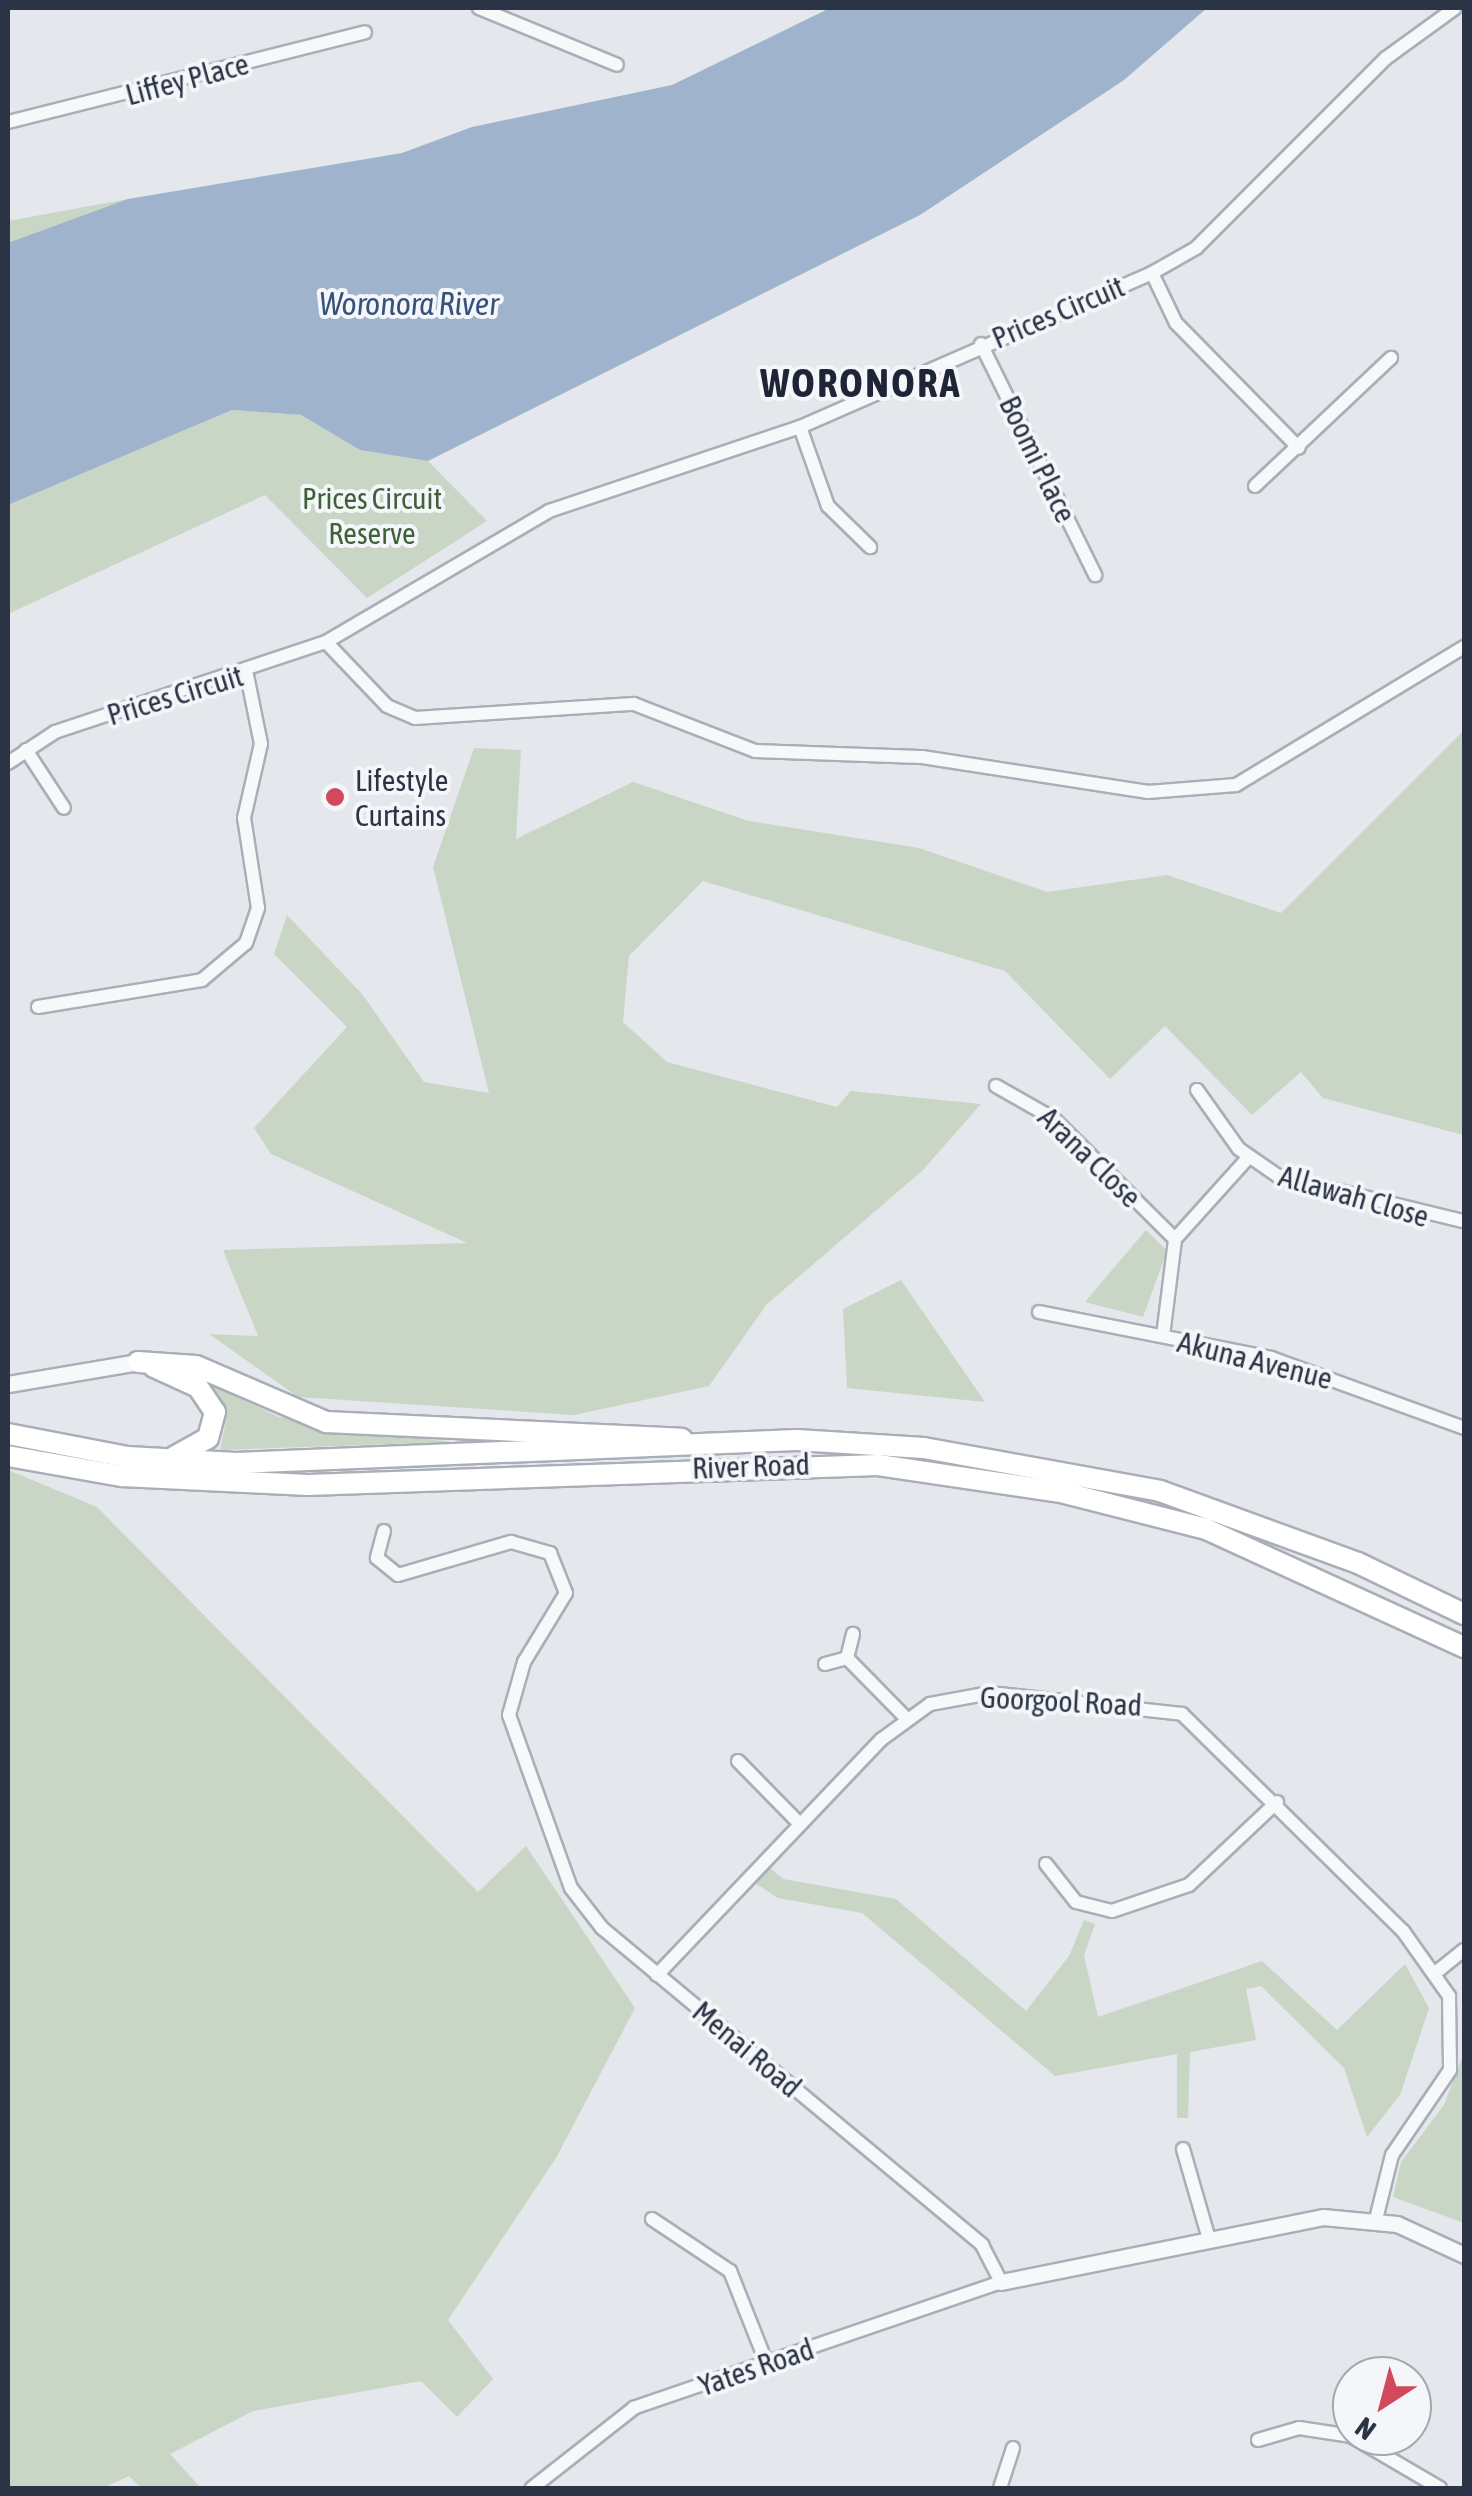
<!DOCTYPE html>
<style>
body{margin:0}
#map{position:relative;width:1472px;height:2496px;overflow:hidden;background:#e4e7ec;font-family:"Asap Condensed",sans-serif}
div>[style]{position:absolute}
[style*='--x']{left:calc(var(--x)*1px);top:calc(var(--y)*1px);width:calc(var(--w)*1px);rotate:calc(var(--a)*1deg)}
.green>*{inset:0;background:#c9d6c5}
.water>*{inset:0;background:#9fb4cc}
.roads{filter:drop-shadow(2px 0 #a9aeb7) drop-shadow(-2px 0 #a9aeb7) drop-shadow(0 2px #a9aeb7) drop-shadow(0 -2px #a9aeb7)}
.minor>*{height:12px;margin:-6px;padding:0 6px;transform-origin:6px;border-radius:6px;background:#f7f8fa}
.tertiary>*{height:15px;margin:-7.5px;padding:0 7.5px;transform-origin:7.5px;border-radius:7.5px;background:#f7f8fa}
.primary>*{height:20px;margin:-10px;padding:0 10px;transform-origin:10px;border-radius:10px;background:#fff}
.dots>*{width:28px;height:28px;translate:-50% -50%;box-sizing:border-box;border:5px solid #f4f6f9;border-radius:50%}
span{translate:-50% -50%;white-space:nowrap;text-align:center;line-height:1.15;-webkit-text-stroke:8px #f4f6f9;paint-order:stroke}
.street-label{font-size:30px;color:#2b3445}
.park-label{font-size:30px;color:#3f6138}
.poi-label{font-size:30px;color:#2b3445}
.left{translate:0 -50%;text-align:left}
.water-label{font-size:32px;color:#34527a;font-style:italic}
.district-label{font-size:40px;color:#1d2536;font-weight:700;letter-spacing:2.5px}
.frame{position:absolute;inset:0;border:10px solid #2b3445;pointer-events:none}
.north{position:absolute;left:1332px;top:2356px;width:100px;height:100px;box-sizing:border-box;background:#f4f6f9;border:2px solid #a4a8b1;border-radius:50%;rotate:216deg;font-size:28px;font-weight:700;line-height:40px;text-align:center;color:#2b3445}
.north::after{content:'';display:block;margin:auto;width:35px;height:45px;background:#d1495b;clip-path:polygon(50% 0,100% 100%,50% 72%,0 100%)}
</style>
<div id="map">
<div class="green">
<div style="clip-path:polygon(128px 199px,76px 224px,8px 243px,8px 221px)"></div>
<div style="clip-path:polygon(232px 410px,301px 415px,360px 450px,428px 461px,487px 521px,367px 598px,265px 495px,8px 614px,8px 505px)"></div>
<div style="clip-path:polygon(1464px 730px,1464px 1135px,1323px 1098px,1301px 1072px,1252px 1115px,1165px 1026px,1110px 1079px,1005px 971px,703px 881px,629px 956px,623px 1022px,667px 1062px,837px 1107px,851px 1091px,981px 1104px,922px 1171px,767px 1304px,709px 1386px,574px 1415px,298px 1397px,209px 1334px,258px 1336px,223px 1250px,467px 1243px,271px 1154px,254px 1128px,347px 1027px,274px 954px,287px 915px,362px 994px,424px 1082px,489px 1093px,433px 867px,474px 748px,521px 750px,516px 839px,633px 782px,749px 821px,919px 848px,1047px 892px,1167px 875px,1281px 913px)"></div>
<div style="clip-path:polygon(1146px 1230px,1167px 1251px,1143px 1317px,1085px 1302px)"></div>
<div style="clip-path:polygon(901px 1280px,985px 1402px,847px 1388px,843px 1309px)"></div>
<div style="clip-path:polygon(211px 1385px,279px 1417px,450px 1442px,220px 1450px,227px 1415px)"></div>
<div style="clip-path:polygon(8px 1470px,97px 1507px,478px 1892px,526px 1846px,635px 2008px,556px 2158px,448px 2320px,493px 2379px,457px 2417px,421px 2381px,253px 2411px,170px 2454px,201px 2488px,141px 2488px,129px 2476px,103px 2488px,8px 2488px)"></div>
<div style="clip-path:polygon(770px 1868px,783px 1879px,896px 1899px,1026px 2011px,1069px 1956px,1084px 1920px,1095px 1924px,1084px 1955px,1098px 2017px,1262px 1961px,1337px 2030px,1405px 1964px,1429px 2008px,1400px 2095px,1367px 2137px,1344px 2068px,1261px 1986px,1246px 1989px,1256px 2040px,1190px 2052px,1188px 2118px,1177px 2118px,1177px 2054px,1055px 2076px,862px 1913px,778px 1898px,755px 1883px)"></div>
<div style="clip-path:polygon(1464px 2052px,1464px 2223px,1393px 2197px,1401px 2162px,1444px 2105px)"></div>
</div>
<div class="water">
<div style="clip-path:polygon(830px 8px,1207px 8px,1124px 80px,920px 215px,428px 461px,360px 450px,301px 415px,232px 410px,8px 505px,8px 243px,128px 199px,402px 153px,472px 127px,672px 85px)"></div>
</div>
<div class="roads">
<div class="minor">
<div style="--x:479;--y:8;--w:149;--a:22.4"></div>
<div style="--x:8;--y:122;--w:368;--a:-14.1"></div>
<div style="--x:1152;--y:273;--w:55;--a:64.4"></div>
<div style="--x:1176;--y:323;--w:175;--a:45.5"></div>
<div style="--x:981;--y:344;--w:258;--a:63.7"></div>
<div style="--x:800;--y:427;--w:84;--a:70.5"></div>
<div style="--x:828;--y:506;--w:59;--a:44.3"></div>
<div style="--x:1255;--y:486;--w:187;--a:-43.3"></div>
<div style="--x:326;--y:642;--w:88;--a:46.4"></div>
<div style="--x:387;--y:706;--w:30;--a:23"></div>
<div style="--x:415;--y:718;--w:219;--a:-3.7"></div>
<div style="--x:634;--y:704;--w:130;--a:21.2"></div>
<div style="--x:755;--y:751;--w:167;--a:2.1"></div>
<div style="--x:922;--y:757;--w:229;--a:8.8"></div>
<div style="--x:1148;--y:792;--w:88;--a:-4.5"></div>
<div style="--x:1236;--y:785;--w:267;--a:-31.2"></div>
<div style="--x:26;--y:750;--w:69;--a:56.8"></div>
<div style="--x:8;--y:763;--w:56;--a:-33.4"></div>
<div style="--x:55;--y:732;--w:286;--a:-18.4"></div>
<div style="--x:326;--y:642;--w:259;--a:-30.4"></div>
<div style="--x:549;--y:511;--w:265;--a:-18.5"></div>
<div style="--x:800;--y:427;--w:384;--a:-23.6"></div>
<div style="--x:1152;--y:273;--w:51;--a:-29.6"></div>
<div style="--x:1196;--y:248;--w:269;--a:-45"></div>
<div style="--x:1386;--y:58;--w:85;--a:-35.9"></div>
<div style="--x:38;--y:1007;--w:166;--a:-9.3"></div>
<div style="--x:202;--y:980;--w:57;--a:-40.1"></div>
<div style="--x:246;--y:943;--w:37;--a:-71"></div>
<div style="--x:258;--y:908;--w:91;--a:-98.8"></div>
<div style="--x:244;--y:818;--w:76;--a:-77.1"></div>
<div style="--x:261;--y:744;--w:70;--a:-101.5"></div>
<div style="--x:996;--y:1086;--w:67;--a:29.6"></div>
<div style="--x:1054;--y:1119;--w:170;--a:44.8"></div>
<div style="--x:1197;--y:1090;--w:72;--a:54.6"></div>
<div style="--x:1239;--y:1149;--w:47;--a:34.7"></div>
<div style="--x:1278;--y:1176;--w:190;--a:13.7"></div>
<div style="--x:1039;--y:1312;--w:237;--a:11.2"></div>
<div style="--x:1271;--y:1358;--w:205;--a:19.9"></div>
<div style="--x:1163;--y:1336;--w:98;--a:-82.9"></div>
<div style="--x:1175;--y:1239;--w:109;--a:-48"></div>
<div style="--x:384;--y:1531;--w:28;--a:105"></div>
<div style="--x:377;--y:1558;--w:27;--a:39"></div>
<div style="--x:398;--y:1575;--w:118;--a:-16.3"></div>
<div style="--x:511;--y:1542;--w:41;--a:15.8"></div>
<div style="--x:550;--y:1553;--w:43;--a:68.2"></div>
<div style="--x:566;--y:1593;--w:81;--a:121.3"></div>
<div style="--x:524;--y:1662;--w:55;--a:105.8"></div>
<div style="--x:509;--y:1715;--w:184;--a:70.3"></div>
<div style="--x:571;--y:1888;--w:51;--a:52.2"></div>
<div style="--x:602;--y:1928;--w:495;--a:39.8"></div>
<div style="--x:982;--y:2245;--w:42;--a:62.8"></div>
<div style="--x:1001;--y:2282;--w:388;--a:161.1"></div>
<div style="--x:634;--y:2408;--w:130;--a:141.9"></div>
<div style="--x:847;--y:1658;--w:84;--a:45.5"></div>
<div style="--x:825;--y:1664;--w:23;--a:-15"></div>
<div style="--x:847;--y:1658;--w:25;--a:-76"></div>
<div style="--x:738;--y:1761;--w:86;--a:45.5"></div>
<div style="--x:1046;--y:1864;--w:48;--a:51.7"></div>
<div style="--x:1076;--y:1902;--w:37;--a:14"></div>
<div style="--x:1112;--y:1911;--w:81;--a:-18.7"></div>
<div style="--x:1189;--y:1885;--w:121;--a:-43.3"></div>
<div style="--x:1439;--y:1970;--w:32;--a:-39"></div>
<div style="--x:657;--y:1975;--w:326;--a:-46.4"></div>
<div style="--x:882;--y:1739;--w:59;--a:-36.1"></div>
<div style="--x:930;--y:1704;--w:61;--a:-10.4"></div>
<div style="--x:990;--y:1693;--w:193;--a:6.2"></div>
<div style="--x:1182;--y:1714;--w:310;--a:44.5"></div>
<div style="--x:1403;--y:1931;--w:80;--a:54.7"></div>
<div style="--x:1449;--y:1996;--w:74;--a:89.2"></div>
<div style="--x:1450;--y:2070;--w:103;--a:124.3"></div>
<div style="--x:1392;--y:2155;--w:66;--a:104"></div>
<div style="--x:1183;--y:2149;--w:94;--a:73.9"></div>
<div style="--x:652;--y:2219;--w:94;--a:33.7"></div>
<div style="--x:730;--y:2271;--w:100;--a:68.3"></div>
<div style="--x:1258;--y:2440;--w:43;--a:-16.3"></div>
<div style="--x:1299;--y:2428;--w:53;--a:8.7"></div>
<div style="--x:1351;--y:2436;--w:103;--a:30.3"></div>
<div style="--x:1000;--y:2488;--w:42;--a:-72"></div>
</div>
<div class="tertiary">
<div style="--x:8;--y:1384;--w:132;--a:-9.6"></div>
<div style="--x:1001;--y:2282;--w:328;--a:-11.4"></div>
<div style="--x:1323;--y:2217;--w:74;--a:5.4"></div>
<div style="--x:1397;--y:2224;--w:74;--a:24.8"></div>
</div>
<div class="primary">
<div style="--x:138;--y:1362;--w:58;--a:3.9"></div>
<div style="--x:196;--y:1366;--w:142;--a:23.3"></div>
<div style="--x:326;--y:1422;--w:356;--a:2.7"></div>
<div style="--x:154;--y:1367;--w:48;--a:24.4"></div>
<div style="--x:198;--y:1387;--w:30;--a:56"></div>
<div style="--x:215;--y:1412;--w:27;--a:105"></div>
<div style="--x:208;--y:1438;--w:39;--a:151"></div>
<div style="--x:8;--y:1434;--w:122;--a:10.9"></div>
<div style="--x:128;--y:1457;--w:108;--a:3.2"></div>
<div style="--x:236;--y:1463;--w:561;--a:-2.35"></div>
<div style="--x:797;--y:1440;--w:127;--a:3.6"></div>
<div style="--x:924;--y:1448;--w:240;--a:10.3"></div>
<div style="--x:1160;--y:1491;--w:211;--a:20"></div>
<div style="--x:1358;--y:1563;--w:118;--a:25.7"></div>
<div style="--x:8;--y:1456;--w:116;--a:10"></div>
<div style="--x:122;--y:1476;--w:186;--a:2.8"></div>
<div style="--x:308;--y:1485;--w:570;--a:-2.01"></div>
<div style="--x:878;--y:1465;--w:185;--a:8.4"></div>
<div style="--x:1061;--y:1492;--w:150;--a:14.3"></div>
<div style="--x:1206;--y:1529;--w:284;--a:24.6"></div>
</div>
</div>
<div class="dots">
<div style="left:335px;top:797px;background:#d1495b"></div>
</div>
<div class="street-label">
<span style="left:187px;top:79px;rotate:-15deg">Liffey Place</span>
<span style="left:1058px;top:312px;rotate:-23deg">Prices Circuit</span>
<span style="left:1038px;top:459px;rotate:64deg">Boomi Place</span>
<span style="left:175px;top:695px;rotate:-17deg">Prices Circuit</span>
<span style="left:1090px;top:1157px;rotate:44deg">Arana Close</span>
<span style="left:1354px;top:1196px;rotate:16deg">Allawah Close</span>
<span style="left:1255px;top:1360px;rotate:14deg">Akuna Avenue</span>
<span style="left:751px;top:1466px;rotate:-2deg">River Road</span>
<span style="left:1061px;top:1701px;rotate:3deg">Goorgool Road</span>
<span style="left:747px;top:2049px;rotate:40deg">Menai Road</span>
<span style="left:756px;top:2367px;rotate:-19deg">Yates Road</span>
</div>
<div class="park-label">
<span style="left:372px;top:515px">Prices Circuit<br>Reserve</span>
</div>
<div class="poi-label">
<span class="left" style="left:355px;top:797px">Lifestyle<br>Curtains</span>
</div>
<div class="water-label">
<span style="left:409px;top:304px">Woronora River</span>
</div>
<div class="district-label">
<span style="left:861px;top:383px">WORONORA</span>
</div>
<div class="frame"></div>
<div class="north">N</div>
</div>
